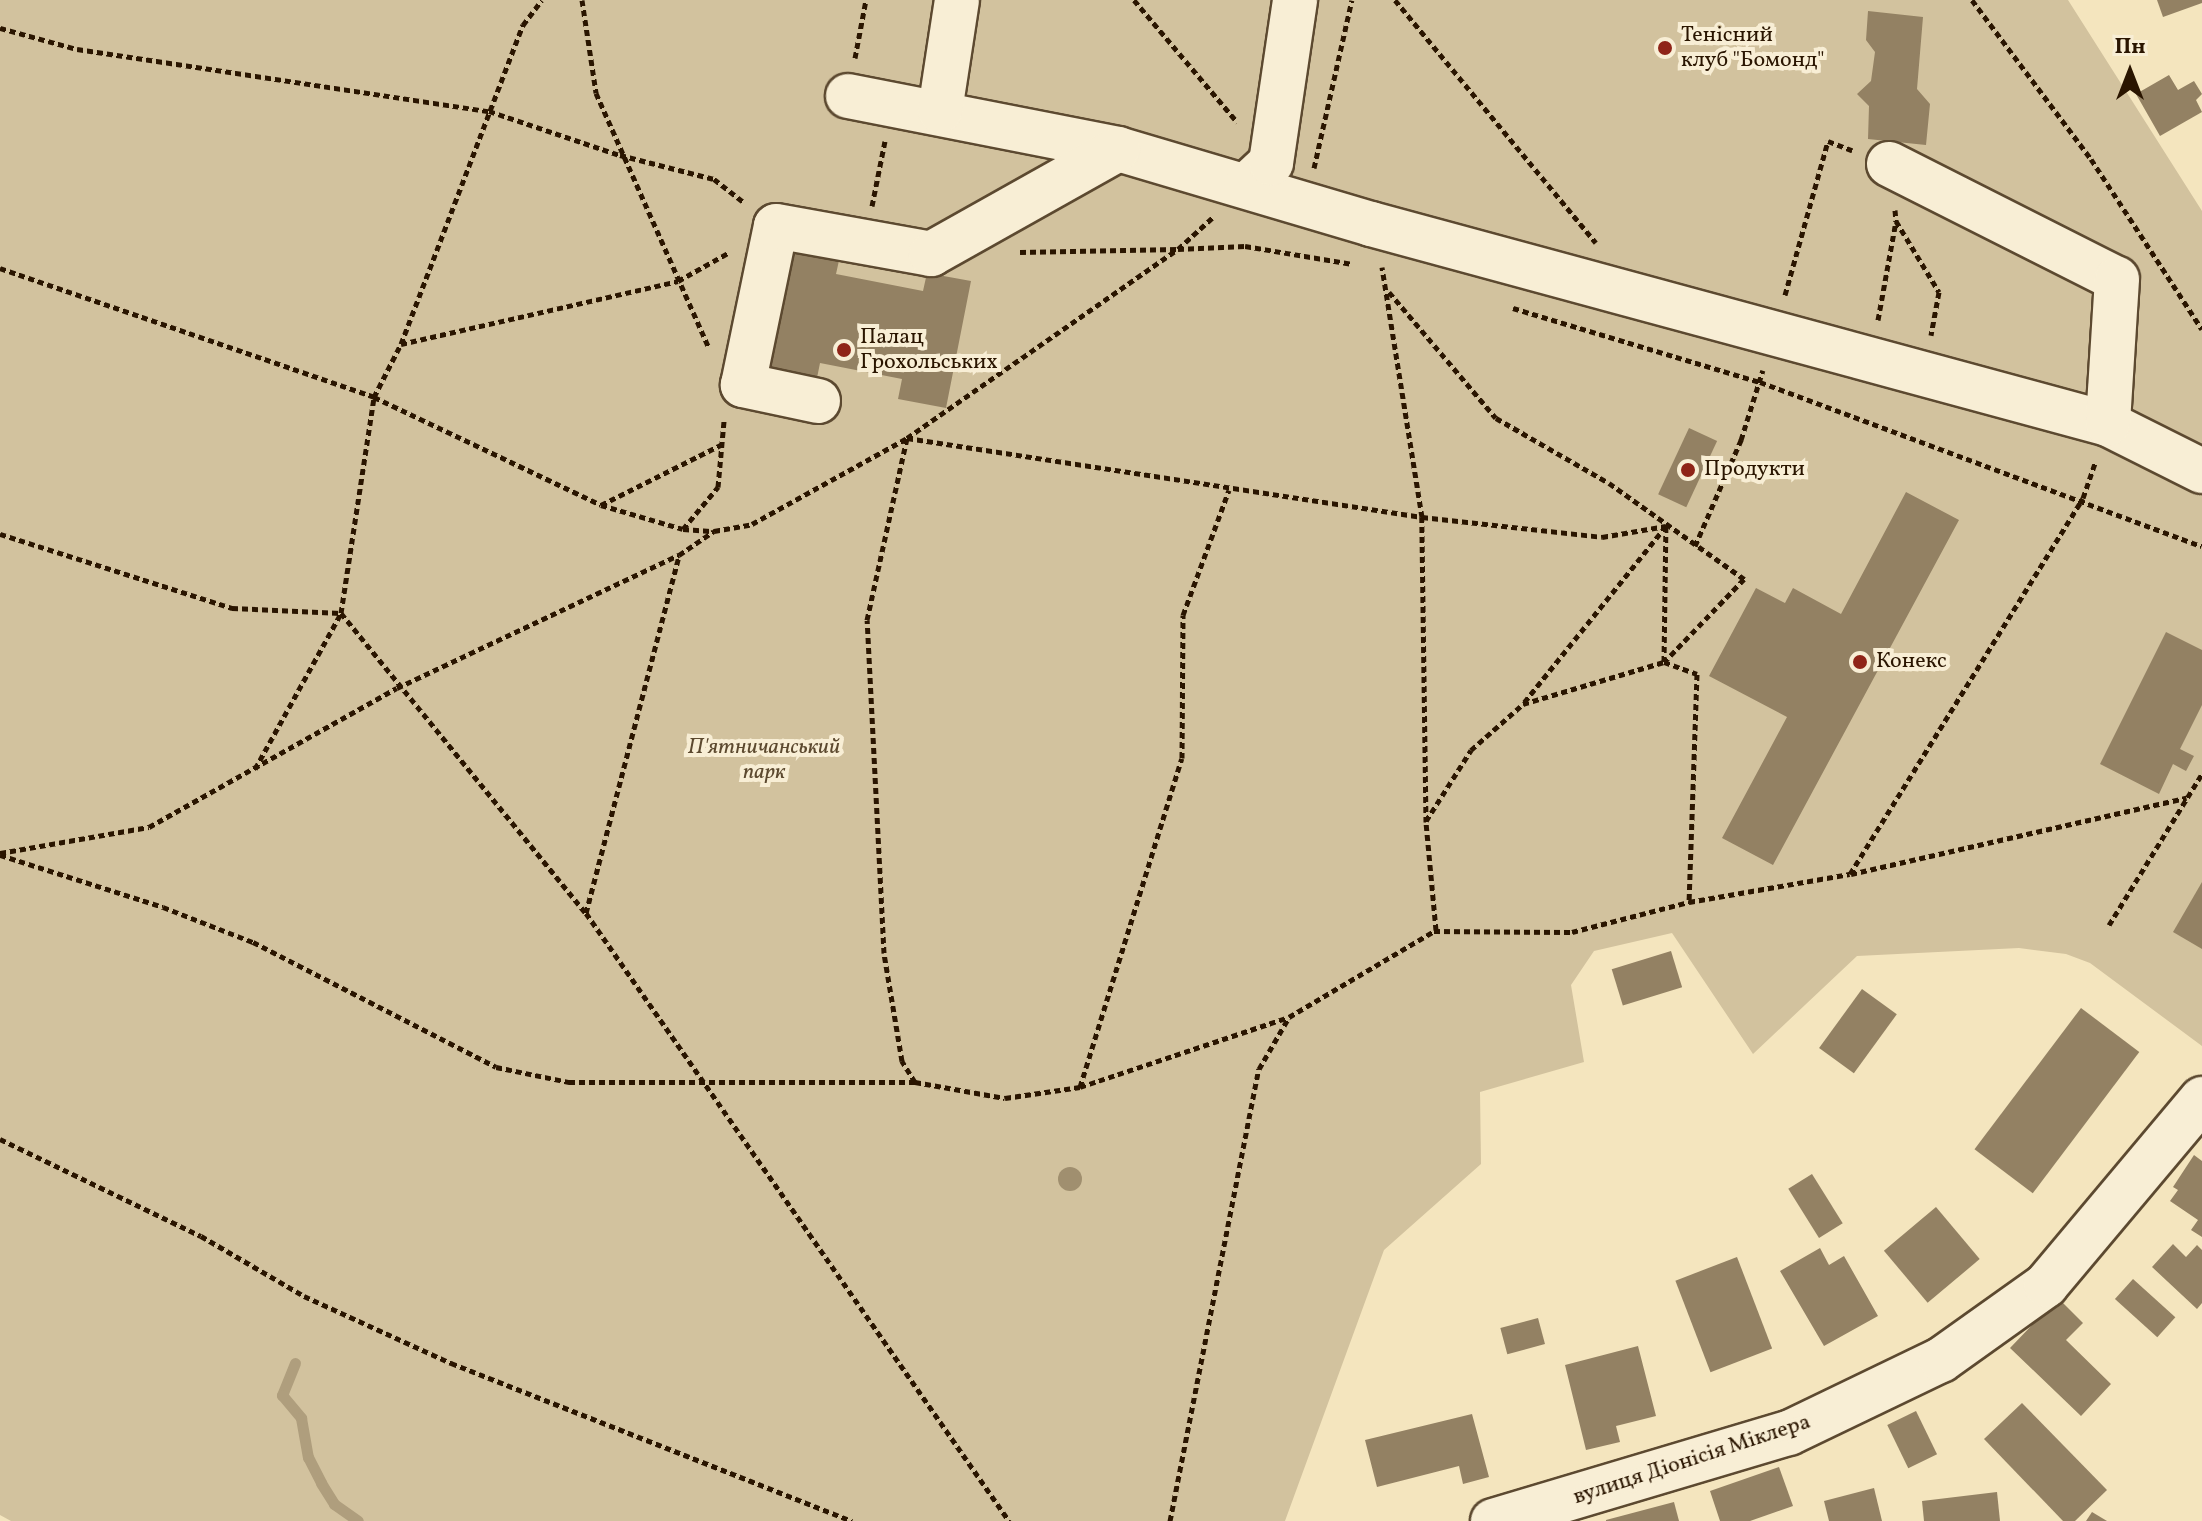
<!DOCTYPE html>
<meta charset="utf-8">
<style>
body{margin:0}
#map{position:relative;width:2202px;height:1521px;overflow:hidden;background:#f4e5be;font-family:Vollkorn,serif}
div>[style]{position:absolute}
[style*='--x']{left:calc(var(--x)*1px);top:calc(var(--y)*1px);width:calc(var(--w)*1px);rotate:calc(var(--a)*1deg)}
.green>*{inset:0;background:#d2c29e}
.stream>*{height:11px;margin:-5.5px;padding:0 5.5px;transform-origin:5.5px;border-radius:5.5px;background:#af9e7d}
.building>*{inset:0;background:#938163;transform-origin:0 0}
.path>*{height:5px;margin-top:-2.5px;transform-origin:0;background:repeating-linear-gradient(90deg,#2a1500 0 6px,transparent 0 10px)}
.roads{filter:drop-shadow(2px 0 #5c4930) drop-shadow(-2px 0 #5c4930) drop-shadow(0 2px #5c4930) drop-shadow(0 -2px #5c4930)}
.minor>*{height:44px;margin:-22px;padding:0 22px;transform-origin:22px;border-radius:22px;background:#f8eed5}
.trees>*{width:24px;height:24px;margin:-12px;border-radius:50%;background:#a08f6f}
.dots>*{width:22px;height:22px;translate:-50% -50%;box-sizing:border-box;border:4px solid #f8eed5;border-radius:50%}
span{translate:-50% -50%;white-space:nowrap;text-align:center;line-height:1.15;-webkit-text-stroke:8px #f8eed5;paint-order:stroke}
.poi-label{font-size:22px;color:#2a1500}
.left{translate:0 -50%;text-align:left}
.park-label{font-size:22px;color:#5c492f;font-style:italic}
.street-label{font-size:22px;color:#2a1500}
.north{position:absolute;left:2090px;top:32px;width:80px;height:80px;-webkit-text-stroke:6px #f8eed5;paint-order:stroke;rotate:0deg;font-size:22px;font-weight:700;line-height:32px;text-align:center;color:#2a1500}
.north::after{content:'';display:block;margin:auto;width:28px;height:36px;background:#2a1500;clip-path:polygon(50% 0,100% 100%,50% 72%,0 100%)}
</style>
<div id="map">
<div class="green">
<div style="clip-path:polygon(0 0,2068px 0,2202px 211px,2202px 1046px,2090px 963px,2066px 954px,2019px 948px,1857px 956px,1753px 1054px,1672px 933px,1594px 951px,1571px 985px,1584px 1062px,1480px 1092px,1481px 1164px,1384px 1250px,1285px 1521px,11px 1521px,0 1515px)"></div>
</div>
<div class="stream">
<div style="--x:295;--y:1363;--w:35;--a:112"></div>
<div style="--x:282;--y:1395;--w:30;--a:50"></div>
<div style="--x:301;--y:1418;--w:40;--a:80"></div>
<div style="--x:308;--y:1457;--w:29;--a:63"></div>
<div style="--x:321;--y:1483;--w:25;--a:58"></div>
<div style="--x:334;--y:1504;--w:29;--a:35"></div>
</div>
<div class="building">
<div style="clip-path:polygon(2157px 0,2202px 0,2202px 3px,2163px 17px)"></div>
<div style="clip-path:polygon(1868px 11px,1923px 17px,1917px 89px,1930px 104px,1926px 145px,1868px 139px,1869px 106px,1857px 94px,1871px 81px,1875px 52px,1866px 40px)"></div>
<div style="clip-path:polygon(2169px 75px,2178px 90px,2194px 81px,2202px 94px,2196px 100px,2202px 112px,2160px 136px,2136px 94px)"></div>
<div style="clip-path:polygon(791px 247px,840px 256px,836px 274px,923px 291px,927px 273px,971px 281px,946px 408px,898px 399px,902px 379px,820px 363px,815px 388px,766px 378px)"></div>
<div style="left:1689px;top:428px;width:31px;height:73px;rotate:25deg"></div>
<div style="clip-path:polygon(1906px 492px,1959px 520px,1773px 865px,1722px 838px,1787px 717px,1709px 676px,1756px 588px,1785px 603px,1793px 588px,1841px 614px)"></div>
<div style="clip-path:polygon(2166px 632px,2202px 650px,2202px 705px,2180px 749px,2194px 756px,2186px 771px,2173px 764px,2159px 794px,2100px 764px)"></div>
<div style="clip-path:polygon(2202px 882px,2202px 949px,2173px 932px)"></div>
<div style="left:1671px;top:951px;width:38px;height:62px;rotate:73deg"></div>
<div style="left:1862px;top:989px;width:43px;height:73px;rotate:36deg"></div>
<div style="left:2081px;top:1008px;width:73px;height:177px;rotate:37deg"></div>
<div style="clip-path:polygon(2194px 1155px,2202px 1161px,2202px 1237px,2191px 1230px,2198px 1220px,2170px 1201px,2178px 1190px,2173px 1187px)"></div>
<div style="left:1812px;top:1174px;width:58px;height:28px;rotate:58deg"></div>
<div style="left:1936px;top:1207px;width:68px;height:68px;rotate:50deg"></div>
<div style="clip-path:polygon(2173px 1244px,2186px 1257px,2197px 1245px,2202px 1250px,2202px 1303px,2197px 1309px,2152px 1267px)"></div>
<div style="clip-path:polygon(1820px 1248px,1829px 1265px,1844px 1256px,1878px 1316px,1824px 1346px,1780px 1271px)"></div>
<div style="left:1737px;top:1257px;width:98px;height:66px;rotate:69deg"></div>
<div style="left:2133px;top:1279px;width:57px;height:27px;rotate:42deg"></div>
<div style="clip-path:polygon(2058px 1298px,2083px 1323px,2066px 1340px,2111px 1384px,2081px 1416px,2010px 1348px)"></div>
<div style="left:1538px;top:1318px;width:27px;height:39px;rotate:75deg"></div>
<div style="clip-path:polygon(1638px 1346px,1656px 1416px,1616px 1426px,1620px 1442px,1586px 1450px,1565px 1365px)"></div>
<div style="clip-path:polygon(2022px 1403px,2107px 1490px,2075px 1521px,2063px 1521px,1984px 1439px)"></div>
<div style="left:1916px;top:1411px;width:48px;height:32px;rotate:64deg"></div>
<div style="clip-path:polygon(1472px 1414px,1489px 1477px,1463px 1484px,1459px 1466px,1377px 1487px,1365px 1440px)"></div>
<div style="clip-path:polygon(1779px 1467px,1793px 1506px,1750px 1521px,1720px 1521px,1710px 1491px)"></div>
<div style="clip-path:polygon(1874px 1488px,1882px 1521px,1829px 1521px,1824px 1501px)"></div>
<div style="clip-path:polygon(1997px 1492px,2000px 1521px,1924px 1521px,1922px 1501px)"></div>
<div style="clip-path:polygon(1674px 1502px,1679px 1521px,1606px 1521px,1606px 1520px)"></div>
<div style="clip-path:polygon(2092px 1512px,2107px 1521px,2086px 1521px)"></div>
</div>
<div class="path">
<div style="--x:582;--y:0;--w:94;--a:81.4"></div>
<div style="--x:596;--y:93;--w:277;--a:66.1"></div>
<div style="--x:1134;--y:0;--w:160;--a:49.8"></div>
<div style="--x:1395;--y:0;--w:315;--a:50.4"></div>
<div style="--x:1972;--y:0;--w:199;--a:53.2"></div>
<div style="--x:2091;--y:159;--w:203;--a:56.9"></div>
<div style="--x:0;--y:28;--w:80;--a:15.3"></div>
<div style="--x:77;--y:49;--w:417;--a:8.6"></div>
<div style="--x:489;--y:111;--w:138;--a:18.6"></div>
<div style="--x:620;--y:155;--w:97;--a:14.3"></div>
<div style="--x:714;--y:179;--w:39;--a:38"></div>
<div style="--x:855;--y:58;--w:59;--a:-79.3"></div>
<div style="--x:1314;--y:168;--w:172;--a:-77.3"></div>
<div style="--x:872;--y:206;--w:66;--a:-78.7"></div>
<div style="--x:1895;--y:210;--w:11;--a:85"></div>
<div style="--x:1896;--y:221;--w:83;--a:58.8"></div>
<div style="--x:1939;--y:292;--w:44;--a:100.5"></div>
<div style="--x:1020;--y:252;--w:158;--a:-1.1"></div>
<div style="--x:1178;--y:249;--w:47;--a:-42.4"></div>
<div style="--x:0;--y:268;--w:396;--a:19"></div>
<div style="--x:374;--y:397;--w:251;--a:25.4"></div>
<div style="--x:601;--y:505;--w:85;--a:16.3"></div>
<div style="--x:683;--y:529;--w:31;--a:4"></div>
<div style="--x:714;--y:531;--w:39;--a:-10"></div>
<div style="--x:752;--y:524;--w:177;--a:-29"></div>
<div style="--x:907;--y:438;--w:330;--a:-34.9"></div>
<div style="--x:1178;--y:249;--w:67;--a:-2.6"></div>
<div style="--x:1245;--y:246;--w:109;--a:9.5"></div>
<div style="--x:1389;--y:292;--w:165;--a:49.7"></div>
<div style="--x:1496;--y:418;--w:130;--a:29.9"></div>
<div style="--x:1609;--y:483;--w:166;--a:35.4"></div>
<div style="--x:1744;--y:579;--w:115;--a:133.9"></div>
<div style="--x:1664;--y:662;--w:35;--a:20"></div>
<div style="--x:1697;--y:674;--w:228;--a:92"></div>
<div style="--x:1785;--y:295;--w:160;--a:-74.4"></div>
<div style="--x:1828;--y:141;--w:26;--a:21"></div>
<div style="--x:1513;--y:308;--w:258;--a:16.7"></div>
<div style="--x:1760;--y:382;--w:471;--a:20.4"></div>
<div style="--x:1878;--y:320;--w:101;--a:-79.7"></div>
<div style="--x:401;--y:344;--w:284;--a:-12.8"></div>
<div style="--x:678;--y:281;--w:57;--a:-29.2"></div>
<div style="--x:601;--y:505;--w:136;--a:-26.6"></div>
<div style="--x:683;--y:529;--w:55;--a:-50.2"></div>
<div style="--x:718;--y:487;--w:66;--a:-84.8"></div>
<div style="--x:0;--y:534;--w:244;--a:17.7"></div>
<div style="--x:232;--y:608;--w:109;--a:2.6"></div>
<div style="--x:341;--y:613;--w:387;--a:50.8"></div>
<div style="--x:586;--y:913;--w:741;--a:55.17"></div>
<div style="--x:1695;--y:546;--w:116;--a:-66.5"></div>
<div style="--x:1741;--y:440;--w:73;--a:-72.6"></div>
<div style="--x:255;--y:769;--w:178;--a:-61.1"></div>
<div style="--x:341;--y:613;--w:219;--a:-81.3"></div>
<div style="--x:374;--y:397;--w:59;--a:-63"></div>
<div style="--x:401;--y:344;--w:342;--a:-69.1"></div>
<div style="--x:523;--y:25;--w:31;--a:-53"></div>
<div style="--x:1426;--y:821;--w:84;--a:-57.6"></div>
<div style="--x:1471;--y:750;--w:69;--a:-41.5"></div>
<div style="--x:1523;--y:704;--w:147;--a:-16.6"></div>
<div style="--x:1664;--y:662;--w:136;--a:-89.2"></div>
<div style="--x:1666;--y:526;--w:228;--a:128.8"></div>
<div style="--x:0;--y:853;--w:151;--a:-9.9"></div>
<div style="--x:149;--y:827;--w:284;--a:-29.3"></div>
<div style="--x:397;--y:688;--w:312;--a:-25.3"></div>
<div style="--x:679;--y:555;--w:42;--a:-34.4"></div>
<div style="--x:0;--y:855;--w:171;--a:17.7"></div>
<div style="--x:163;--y:907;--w:97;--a:21.3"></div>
<div style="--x:253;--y:942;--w:273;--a:27.2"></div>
<div style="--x:496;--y:1067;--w:75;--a:11.6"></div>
<div style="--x:569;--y:1082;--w:346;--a:0"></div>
<div style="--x:915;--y:1082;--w:91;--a:10.1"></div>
<div style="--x:1005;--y:1098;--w:76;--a:-8.3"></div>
<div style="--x:1080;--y:1087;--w:220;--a:-18.5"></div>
<div style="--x:1289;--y:1017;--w:171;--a:-30.6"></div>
<div style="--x:1436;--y:930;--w:108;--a:-95.3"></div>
<div style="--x:1426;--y:822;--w:305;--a:-90.8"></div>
<div style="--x:1422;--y:517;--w:253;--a:-99.1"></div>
<div style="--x:1851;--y:874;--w:344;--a:-12.8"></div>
<div style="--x:586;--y:913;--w:369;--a:-75.4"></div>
<div style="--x:2109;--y:925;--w:177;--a:-58.4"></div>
<div style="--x:1434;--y:931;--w:138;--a:0.4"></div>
<div style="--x:1572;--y:932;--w:121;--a:-14.4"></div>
<div style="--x:1689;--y:902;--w:163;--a:-9.9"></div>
<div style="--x:1850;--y:874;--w:442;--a:-58.2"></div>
<div style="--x:2083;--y:498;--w:37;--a:-71"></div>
<div style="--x:915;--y:1082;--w:25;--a:-122"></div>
<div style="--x:902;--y:1061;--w:109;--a:-99.5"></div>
<div style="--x:884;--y:953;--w:333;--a:-92.9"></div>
<div style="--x:867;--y:620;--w:186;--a:-77.6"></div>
<div style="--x:907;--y:438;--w:521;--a:8.72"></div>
<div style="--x:1422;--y:517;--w:181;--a:6.3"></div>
<div style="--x:1602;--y:537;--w:65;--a:-9.8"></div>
<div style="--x:1080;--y:1087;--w:344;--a:-72.8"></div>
<div style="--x:1182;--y:758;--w:143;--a:-89.6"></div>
<div style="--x:1183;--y:615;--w:133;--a:-69.8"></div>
<div style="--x:0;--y:1139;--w:223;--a:25.8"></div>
<div style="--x:201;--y:1236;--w:119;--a:30.2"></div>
<div style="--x:304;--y:1296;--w:162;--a:24.5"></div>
<div style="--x:451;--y:1363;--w:431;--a:21.5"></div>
<div style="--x:1170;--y:1521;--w:461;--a:-78.9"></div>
<div style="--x:1259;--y:1069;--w:58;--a:-59.9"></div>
</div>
<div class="roads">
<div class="minor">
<div style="--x:848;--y:96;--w:275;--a:11.1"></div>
<div style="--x:1118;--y:149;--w:264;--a:16.5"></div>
<div style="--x:1371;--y:224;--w:764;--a:15.18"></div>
<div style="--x:2108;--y:424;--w:105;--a:26.6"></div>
<div style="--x:940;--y:111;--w:112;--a:-81.3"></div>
<div style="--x:1889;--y:164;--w:255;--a:26.8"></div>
<div style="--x:2117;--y:279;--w:145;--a:93.6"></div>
<div style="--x:1246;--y:186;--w:34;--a:-43"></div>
<div style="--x:1271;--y:163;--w:165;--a:-81.6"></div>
<div style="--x:818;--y:401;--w:77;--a:-168"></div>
<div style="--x:743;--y:385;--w:162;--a:-78.3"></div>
<div style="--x:776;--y:226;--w:158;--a:10.2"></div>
<div style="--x:931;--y:254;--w:214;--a:-29.3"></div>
<div style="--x:1493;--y:1521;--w:309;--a:-16.6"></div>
<div style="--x:1789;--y:1433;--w:169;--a:-25.7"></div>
<div style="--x:1941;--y:1360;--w:129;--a:-35.5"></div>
<div style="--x:2046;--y:1285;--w:243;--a:-50"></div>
</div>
</div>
<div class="trees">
<div style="left:1070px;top:1179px"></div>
</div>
<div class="dots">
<div style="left:1665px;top:48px;background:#8f2418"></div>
<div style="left:844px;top:350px;background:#8f2418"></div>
<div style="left:1688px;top:470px;background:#8f2418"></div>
<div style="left:1860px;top:662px;background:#8f2418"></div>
</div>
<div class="poi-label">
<span class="left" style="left:1681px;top:48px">Тенісний<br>клуб "Бомонд"</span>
<span class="left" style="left:860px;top:350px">Палац<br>Грохольських</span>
<span class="left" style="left:1704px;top:470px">Продукти</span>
<span class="left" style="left:1876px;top:662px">Конекс</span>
</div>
<div class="park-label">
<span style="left:764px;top:760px">П'ятничанський<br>парк</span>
</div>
<div class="street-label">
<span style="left:1692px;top:1460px;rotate:-18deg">вулиця Діонісія Міклера</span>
</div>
<div class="north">Пн</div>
</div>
